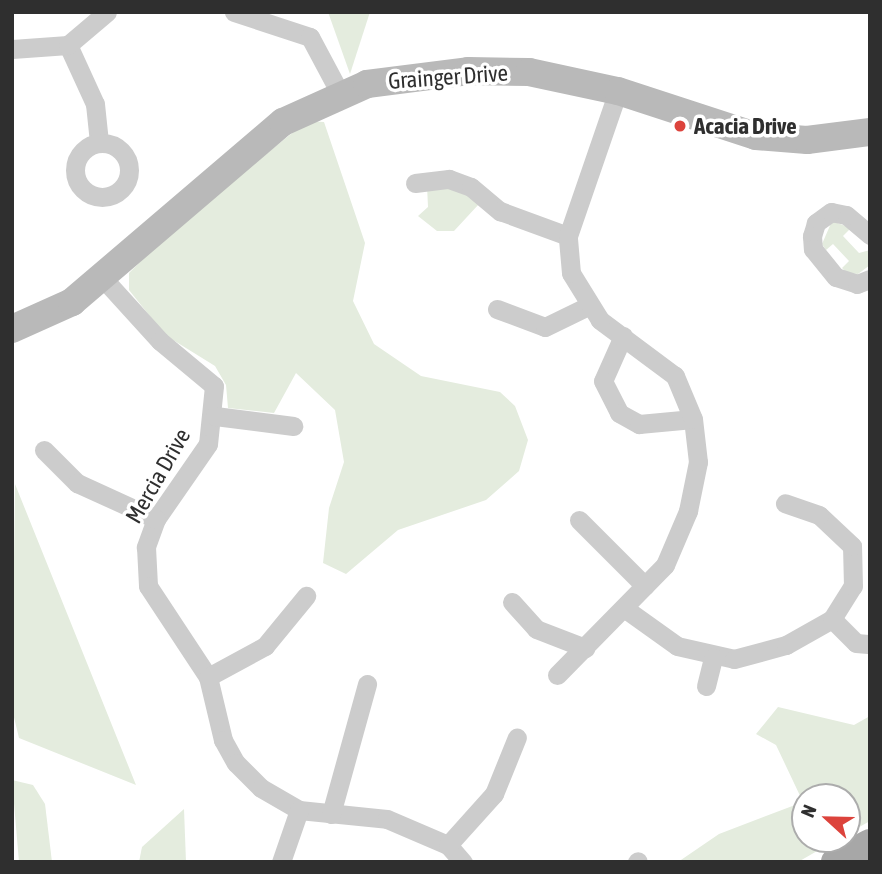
<!DOCTYPE html>
<style>
body{margin:0}
#map{position:relative;width:882px;height:874px;overflow:hidden;background:#fff;font-family:"Asap Condensed",sans-serif}
div>[style]{position:absolute}
[style*='--x']{left:calc(var(--x)*1px);top:calc(var(--y)*1px);width:calc(var(--w)*1px);rotate:calc(var(--a)*1deg)}
.green>*{inset:0;background:#e4ecde}
.street>*{height:19px;margin:-9.5px;padding:0 9.5px;transform-origin:9.5px;border-radius:9.5px;background:#ccc}
.street>.ring{margin:-9.5px;padding:0;box-sizing:content-box;background:none;border:19px solid #ccc;border-radius:50%}
.secondary>*{height:28px;margin:-14px;padding:0 14px;transform-origin:14px;border-radius:14px;background:#b9b9b9}
.primary>*{height:30px;margin:-15px;padding:0 15px;transform-origin:15px;border-radius:15px;background:#a7a7a7}
.dots>*{width:19px;height:19px;translate:-50% -50%;box-sizing:border-box;border:4px solid #fff;border-radius:50%}
span{translate:-50% -50%;white-space:nowrap;text-align:center;line-height:1.15;-webkit-text-stroke:7px #fff;paint-order:stroke}
.street-label{font-size:23px;color:#2f2f2f}
.poi-label{font-size:23px;color:#2f2f2f;font-weight:700}
.left{translate:0 -50%;text-align:left}
.frame{position:absolute;inset:0;border:14px solid #2f2f2f;pointer-events:none}
.north{position:absolute;left:791px;top:783px;width:70px;height:70px;box-sizing:border-box;background:#fff;border:2px solid #acacac;border-radius:50%;rotate:292deg;font-size:19px;font-weight:700;line-height:28px;text-align:center;color:#2f2f2f}
.north::after{content:'';display:block;margin:auto;width:24px;height:32px;background:#dc433c;clip-path:polygon(50% 0,100% 100%,50% 72%,0 100%)}
</style>
<div id="map">
<div class="green">
<div style="clip-path:polygon(328px 12px,370px 12px,350px 74px)"></div>
<div style="clip-path:polygon(307px 121px,324px 122px,365px 243px,353px 301px,374px 344px,421px 376px,500px 392px,515px 406px,528px 440px,519px 471px,486px 500px,398px 530px,346px 574px,323px 563px,329px 508px,344px 462px,335px 410px,296px 373px,274px 413px,228px 408px,226px 385px,215px 366px,165px 335px,129px 290px,129px 273px,171px 231px)"></div>
<div style="clip-path:polygon(427px 186px,469px 191px,479px 204px,454px 231px,437px 231px,418px 216px,428px 207px)"></div>
<div style="clip-path:polygon(832px 221px,851px 228px,843px 236px,859px 253px,870px 250px,870px 265px,858px 274px,847px 273px,842px 268px,849px 261px,833px 244px,826px 250px,822px 244px)"></div>
<div style="clip-path:polygon(15px 483px,15px 484px,136px 785px,19px 738px,12px 709px)"></div>
<div style="clip-path:polygon(778px 707px,854px 725px,870px 716px,870px 821px,847px 834px,847px 797px,805px 797px,805px 839px,838px 839px,798px 862px,678px 862px,719px 834px,803px 802px,776px 745px,756px 734px)"></div>
<div style="clip-path:polygon(12px 780px,33px 785px,45px 804px,52px 862px,19px 862px)"></div>
<div style="clip-path:polygon(184px 809px,186px 862px,139px 862px,142px 847px)"></div>
</div>
<div class="street">
<div style="--x:234;--y:12;--w:80;--a:18.2"></div>
<div style="--x:310;--y:37;--w:66;--a:61.9"></div>
<div style="--x:68;--y:45;--w:65;--a:65.4"></div>
<div style="--x:95;--y:104;--w:37;--a:84"></div>
<div style="--x:12;--y:49;--w:56;--a:-4.1"></div>
<div style="--x:68;--y:45;--w:51;--a:-40.2"></div>
<div class="ring" style="left:75px;top:143px;width:35px;height:35px"></div>
<div style="--x:415;--y:183;--w:34;--a:-7"></div>
<div style="--x:449;--y:179;--w:23;--a:20"></div>
<div style="--x:471;--y:187;--w:38;--a:40"></div>
<div style="--x:500;--y:211;--w:72;--a:20.2"></div>
<div style="--x:870;--y:235;--w:31;--a:-140"></div>
<div style="--x:846;--y:215;--w:15;--a:-169"></div>
<div style="--x:831;--y:212;--w:19;--a:144"></div>
<div style="--x:816;--y:223;--w:14;--a:107"></div>
<div style="--x:812;--y:236;--w:13;--a:86"></div>
<div style="--x:813;--y:249;--w:36;--a:51"></div>
<div style="--x:836;--y:277;--w:22;--a:18"></div>
<div style="--x:857;--y:284;--w:14;--a:-21"></div>
<div style="--x:101;--y:276;--w:88;--a:47.8"></div>
<div style="--x:160;--y:341;--w:70;--a:39.8"></div>
<div style="--x:214;--y:386;--w:58;--a:95.9"></div>
<div style="--x:208;--y:444;--w:91;--a:124.7"></div>
<div style="--x:156;--y:519;--w:30;--a:110"></div>
<div style="--x:146;--y:547;--w:39;--a:87"></div>
<div style="--x:148;--y:586;--w:109;--a:56.6"></div>
<div style="--x:208;--y:677;--w:65;--a:76.6"></div>
<div style="--x:223;--y:740;--w:26;--a:61"></div>
<div style="--x:236;--y:763;--w:35;--a:45"></div>
<div style="--x:261;--y:788;--w:44;--a:30.1"></div>
<div style="--x:299;--y:810;--w:88;--a:5.8"></div>
<div style="--x:387;--y:819;--w:66;--a:23.1"></div>
<div style="--x:448;--y:845;--w:23;--a:49"></div>
<div style="--x:497;--y:309;--w:51;--a:20.6"></div>
<div style="--x:545;--y:327;--w:48;--a:-26"></div>
<div style="--x:623;--y:336;--w:49;--a:114"></div>
<div style="--x:603;--y:381;--w:36;--a:63"></div>
<div style="--x:619;--y:413;--w:23;--a:29"></div>
<div style="--x:639;--y:424;--w:54;--a:-5.3"></div>
<div style="--x:215;--y:416;--w:79;--a:7.3"></div>
<div style="--x:44;--y:450;--w:47;--a:45"></div>
<div style="--x:77;--y:483;--w:87;--a:24.5"></div>
<div style="--x:579;--y:520;--w:93;--a:45"></div>
<div style="--x:512;--y:602;--w:36;--a:48"></div>
<div style="--x:536;--y:629;--w:53;--a:21.2"></div>
<div style="--x:624;--y:608;--w:65;--a:35.6"></div>
<div style="--x:677;--y:646;--w:58;--a:12.8"></div>
<div style="--x:734;--y:659;--w:54;--a:-15.1"></div>
<div style="--x:786;--y:645;--w:53;--a:-29.5"></div>
<div style="--x:832;--y:619;--w:39;--a:-58"></div>
<div style="--x:853;--y:586;--w:40;--a:-91.4"></div>
<div style="--x:852;--y:546;--w:45;--a:-136.8"></div>
<div style="--x:819;--y:515;--w:36;--a:-161"></div>
<div style="--x:832;--y:619;--w:34;--a:45"></div>
<div style="--x:856;--y:643;--w:12;--a:5"></div>
<div style="--x:557;--y:675;--w:154;--a:-45.5"></div>
<div style="--x:665;--y:565;--w:59;--a:-66.9"></div>
<div style="--x:688;--y:511;--w:50;--a:-78.5"></div>
<div style="--x:698;--y:462;--w:43;--a:-96.6"></div>
<div style="--x:693;--y:419;--w:47;--a:-112.7"></div>
<div style="--x:675;--y:376;--w:94;--a:-143.3"></div>
<div style="--x:600;--y:320;--w:55;--a:-121.7"></div>
<div style="--x:571;--y:273;--w:37;--a:-95"></div>
<div style="--x:568;--y:236;--w:153;--a:-71"></div>
<div style="--x:208;--y:677;--w:65;--a:-28.5"></div>
<div style="--x:265;--y:646;--w:65;--a:-50.6"></div>
<div style="--x:706;--y:686;--w:29;--a:-76"></div>
<div style="--x:331;--y:814;--w:135;--a:-74.5"></div>
<div style="--x:448;--y:845;--w:69;--a:-48"></div>
<div style="--x:494;--y:794;--w:61;--a:-68"></div>
<div style="--x:281;--y:862;--w:55;--a:-70.9"></div>
<div style="--x:637;--y:862;--w:1;--a:-45"></div>
</div>
<div class="secondary">
<div style="--x:12;--y:329;--w:66;--a:-24.2"></div>
<div style="--x:72;--y:302;--w:277;--a:-40.5"></div>
<div style="--x:283;--y:122;--w:92;--a:-24.3"></div>
<div style="--x:367;--y:84;--w:102;--a:-7.3"></div>
<div style="--x:468;--y:71;--w:61;--a:0.9"></div>
<div style="--x:529;--y:72;--w:91;--a:12.1"></div>
<div style="--x:618;--y:91;--w:145;--a:18.1"></div>
<div style="--x:756;--y:136;--w:51;--a:4.5"></div>
<div style="--x:807;--y:140;--w:64;--a:-7.2"></div>
</div>
<div class="primary">
<div style="--x:836;--y:862;--w:38;--a:-28"></div>
</div>
<div class="dots">
<div style="left:680px;top:126px;background:#dc433c"></div>
</div>
<div class="street-label">
<span style="left:448px;top:77px;rotate:-4deg">Grainger Drive</span>
<span style="left:158px;top:476px;rotate:-60deg">Mercia Drive</span>
</div>
<div class="poi-label">
<span class="left" style="left:694px;top:126px">Acacia Drive</span>
</div>
<div class="frame"></div>
<div class="north">N</div>
</div>
